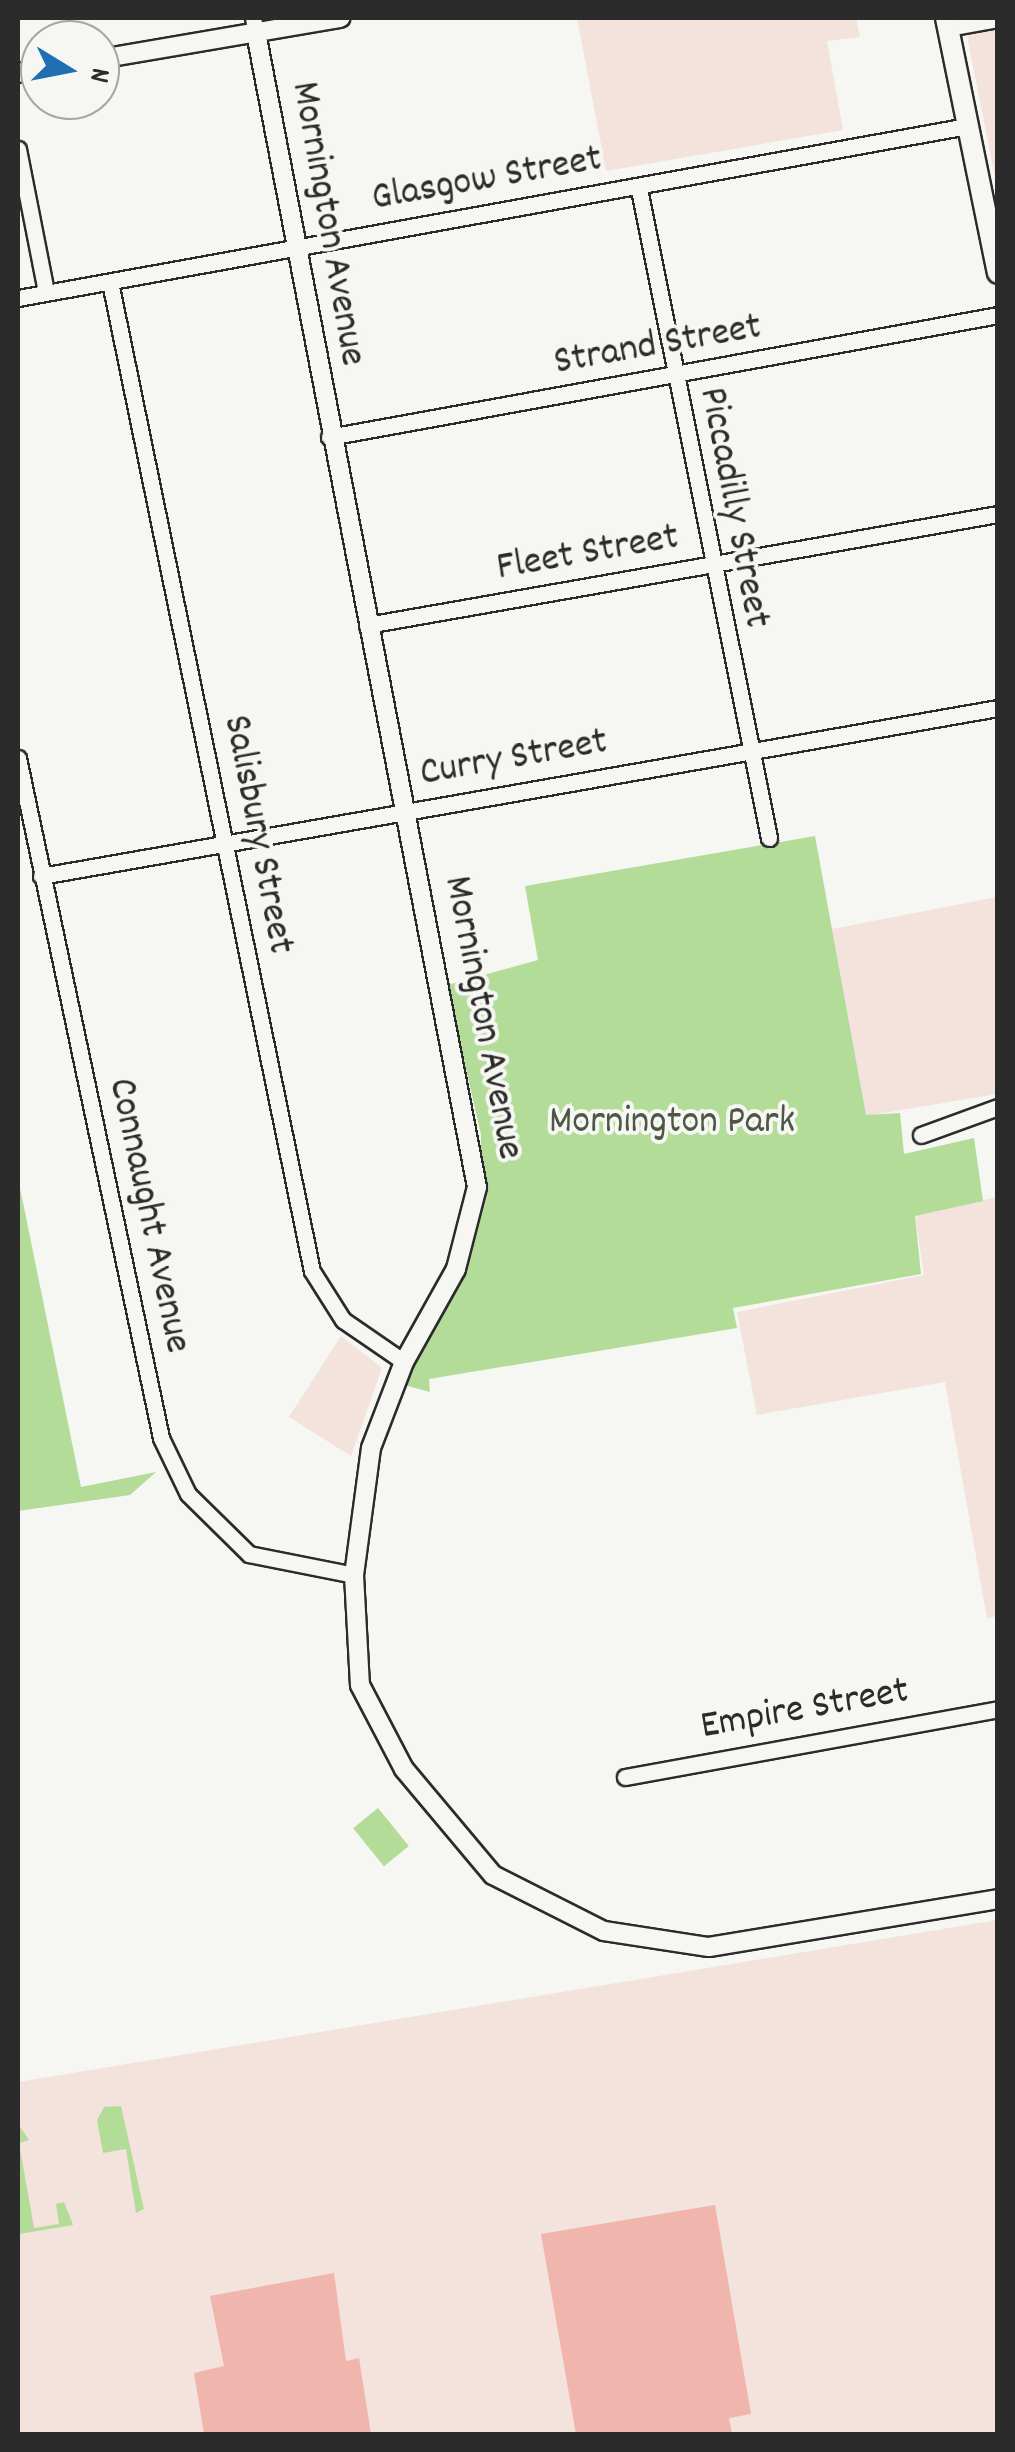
<!DOCTYPE html>
<style>
body{margin:0}
#map{position:relative;width:1015px;height:2452px;overflow:hidden;background:#f6f6f2;font-family:Dekko,sans-serif}
div>[style]{position:absolute}
[style*='--x']{left:calc(var(--x)*1px);top:calc(var(--y)*1px);width:calc(var(--w)*1px);rotate:calc(var(--a)*1deg)}
.built>*{inset:0;background:#f4e2dd}
.green>*{inset:0;background:#b4dc99;transform-origin:0 0}
.building>*{inset:0;background:#f0b5ad}
.roads{filter:drop-shadow(2px 0 #2b2b2b) drop-shadow(-2px 0 #2b2b2b) drop-shadow(0 2px #2b2b2b) drop-shadow(0 -2px #2b2b2b)}
.minor>*{height:15px;margin:-7.5px;padding:0 7.5px;transform-origin:7.5px;border-radius:7.5px;background:#f6f6f2}
.tertiary>*{height:18px;margin:-9px;padding:0 9px;transform-origin:9px;border-radius:9px;background:#f6f6f2}
.secondary>*{height:20px;margin:-10px;padding:0 10px;transform-origin:10px;border-radius:10px;background:#f6f6f2}
span{translate:-50% -50%;white-space:nowrap;text-align:center;line-height:1.15;-webkit-text-stroke:8px #f6f6f2;paint-order:stroke}
.street-label{font-size:40px;color:#2b2b2b}
.park-label{font-size:40px;color:#4d5746}
.frame{position:absolute;inset:0;border:20px solid #2b2b2b;pointer-events:none}
.north{position:absolute;left:20px;top:20px;width:100px;height:100px;box-sizing:border-box;background:#f6f6f2;border:2px solid #a5a5a2;border-radius:50%;rotate:100deg;font-size:28px;font-weight:700;line-height:40px;text-align:center;color:#2b2b2b}
.north::after{content:'';display:block;margin:auto;width:35px;height:45px;background:#1f6fb2;clip-path:polygon(50% 0,100% 100%,50% 72%,0 100%)}
</style>
<div id="map">
<div class="built">
<div style="clip-path:polygon(577px 18px,856px 18px,860px 37px,827px 41px,843px 130px,606px 171px)"></div>
<div style="clip-path:polygon(997px 30px,998px 30px,997px 187px,967px 36px)"></div>
<div style="clip-path:polygon(997px 897px,997px 1094px,866px 1116px,832px 929px)"></div>
<div style="clip-path:polygon(997px 1197px,997px 1616px,987px 1618px,945px 1382px,757px 1415px,737px 1312px,924px 1275px,915px 1215px)"></div>
<div style="clip-path:polygon(341px 1336px,382px 1368px,351px 1456px,289px 1417px)"></div>
<div style="clip-path:polygon(997px 1920px,997px 2434px,18px 2434px,18px 2082px)"></div>
</div>
<div class="green">
<div style="clip-path:polygon(815px 836px,866px 1115px,900px 1113px,904px 1154px,974px 1138px,983px 1201px,915px 1216px,921px 1274px,733px 1308px,737px 1328px,429px 1379px,430px 1392px,404px 1385px,465px 1268px,481px 1202px,481px 1135px,447px 985px,538px 960px,525px 886px)"></div>
<div style="clip-path:polygon(18px 1178px,81px 1487px,156px 1472px,130px 1495px,18px 1511px)"></div>
<div style="left:378px;top:1808px;width:49px;height:32px;rotate:51deg"></div>
<div style="clip-path:polygon(121px 2106px,144px 2209px,136px 2213px,126px 2149px,103px 2153px,97px 2120px,104px 2107px)"></div>
<div style="clip-path:polygon(18px 2124px,29px 2140px,19px 2143px,34px 2228px,59px 2224px,56px 2204px,64px 2202px,73px 2225px,19px 2234px)"></div>
</div>
<div class="building">
<div style="clip-path:polygon(715px 2205px,751px 2414px,729px 2418px,732px 2434px,576px 2434px,541px 2234px)"></div>
<div style="clip-path:polygon(334px 2273px,346px 2361px,359px 2358px,371px 2434px,204px 2434px,194px 2373px,224px 2366px,210px 2296px)"></div>
</div>
<div class="roads">
<div class="minor">
<div style="--x:253;--y:18;--w:15;--a:79"></div>
<div style="--x:948;--y:28;--w:51;--a:-10.2"></div>
<div style="--x:18;--y:149;--w:146;--a:78.9"></div>
<div style="--x:639;--y:189;--w:662;--a:78.67"></div>
<div style="--x:110;--y:282;--w:1009;--a:78.46"></div>
<div style="--x:312;--y:1271;--w:58;--a:57.7"></div>
<div style="--x:343;--y:1320;--w:74;--a:34.5"></div>
<div style="--x:18;--y:298;--w:964;--a:-10.27"></div>
<div style="--x:329;--y:437;--w:680;--a:-10.33"></div>
<div style="--x:367;--y:625;--w:641;--a:-9.98"></div>
<div style="--x:18;--y:758;--w:695;--a:78.12"></div>
<div style="--x:161;--y:1438;--w:62;--a:64.3"></div>
<div style="--x:188;--y:1494;--w:86;--a:44.5"></div>
<div style="--x:249;--y:1554;--w:107;--a:11.3"></div>
<div style="--x:41;--y:876;--w:972;--a:-9.96"></div>
<div style="--x:921;--y:1135;--w:82;--a:-20"></div>
<div style="--x:625;--y:1777;--w:379;--a:-10.3"></div>
</div>
<div class="tertiary">
<div style="--x:256;--y:33;--w:1175;--a:79.16"></div>
<div style="--x:477;--y:1187;--w:85;--a:104.4"></div>
<div style="--x:456;--y:1269;--w:107;--a:119.2"></div>
<div style="--x:404;--y:1362;--w:92;--a:111"></div>
<div style="--x:371;--y:1448;--w:128;--a:97.6"></div>
<div style="--x:354;--y:1575;--w:110;--a:86.9"></div>
<div style="--x:360;--y:1685;--w:95;--a:62.4"></div>
<div style="--x:404;--y:1769;--w:138;--a:50"></div>
<div style="--x:493;--y:1875;--w:124;--a:26.8"></div>
<div style="--x:604;--y:1931;--w:106;--a:8.7"></div>
<div style="--x:709;--y:1947;--w:293;--a:-9.4"></div>
<div style="--x:100;--y:59;--w:244;--a:-9.7"></div>
<div style="--x:18;--y:73;--w:22;--a:-10"></div>
</div>
<div class="secondary">
<div style="--x:946;--y:18;--w:260;--a:78.5"></div>
</div>
</div>
<div class="street-label">
<span style="left:487px;top:181px;rotate:-10deg">Glasgow Street</span>
<span style="left:326px;top:224px;rotate:80deg">Mornington Avenue</span>
<span style="left:658px;top:347px;rotate:-10deg">Strand Street</span>
<span style="left:732px;top:508px;rotate:79deg">Piccadilly Street</span>
<span style="left:588px;top:555px;rotate:-10deg">Fleet Street</span>
<span style="left:514px;top:760px;rotate:-10deg">Curry Street</span>
<span style="left:256px;top:835px;rotate:79deg">Salisbury Street</span>
<span style="left:481px;top:1018px;rotate:79deg">Mornington Avenue</span>
<span style="left:147px;top:1216px;rotate:78deg">Connaught Avenue</span>
<span style="left:805px;top:1711px;rotate:-10deg">Empire Street</span>
</div>
<div class="park-label">
<span style="left:672px;top:1124px">Mornington Park</span>
</div>
<div class="frame"></div>
<div class="north">N</div>
</div>
